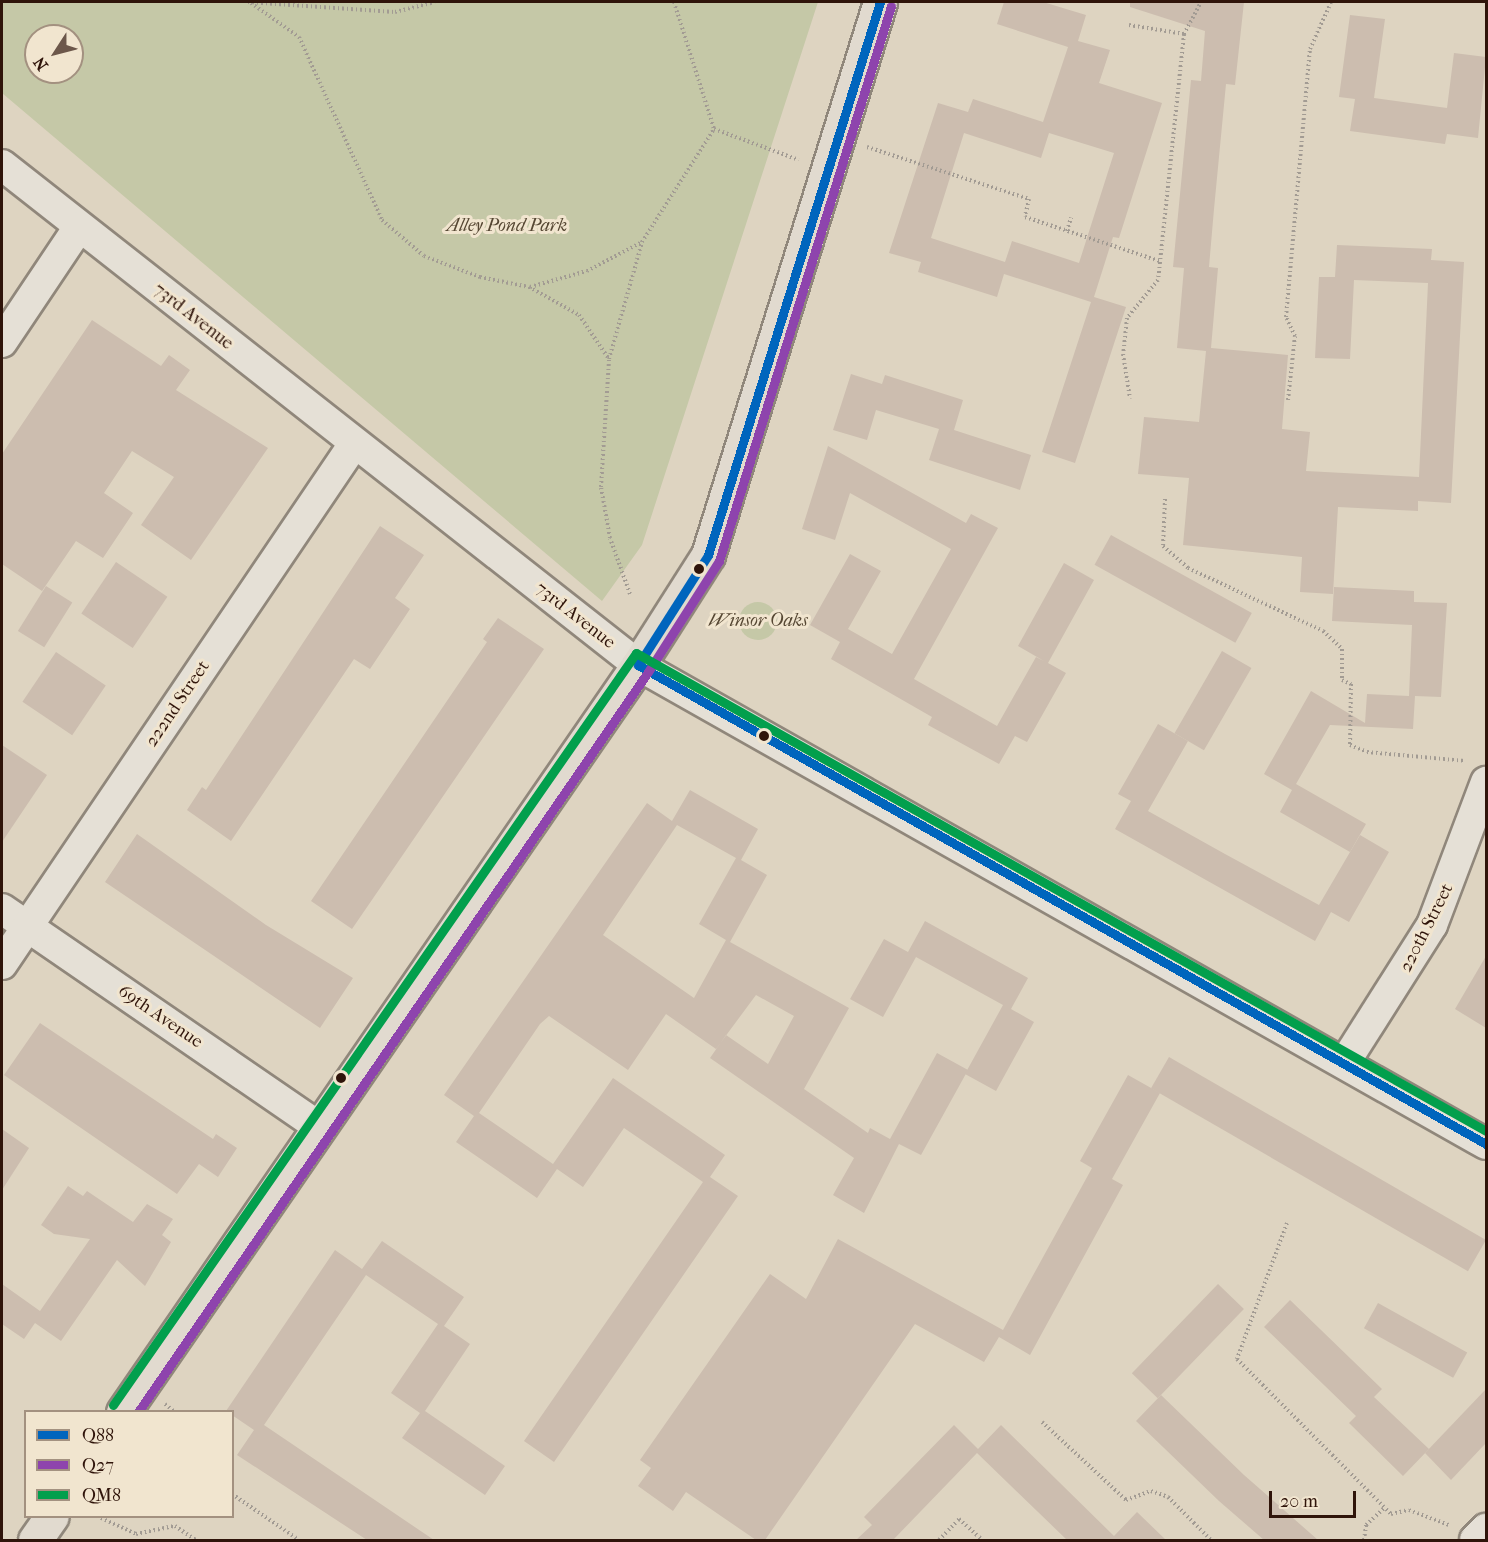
<!DOCTYPE html>
<style>
body{margin:0}
#map{position:relative;width:1488px;height:1542px;overflow:hidden;background:#ded4c1;font-family:"IM FELL French Canon",serif}
div>[style]{position:absolute}
[style*='--x']{left:calc(var(--x)*1px);top:calc(var(--y)*1px);width:calc(var(--w)*1px);rotate:calc(var(--a)*1deg)}
.green>*{inset:0;background:#c5c8a7}
.round{border-radius:50%}
.building>*{inset:0;background:#ccbdaf;transform-origin:0 0}
.path>*{height:4px;margin-top:-2px;transform-origin:0;background:repeating-linear-gradient(90deg,#a29b93 0 1.5px,transparent 0 4.5px)}
.roads{filter:drop-shadow(2px 0 #90877b) drop-shadow(-2px 0 #90877b) drop-shadow(0 2px #90877b) drop-shadow(0 -2px #90877b)}
.minor>*{height:30px;margin:-15px;padding:0 15px;transform-origin:15px;border-radius:15px;background:#e5e0d6}
.major>*{height:33px;margin:-16.5px;padding:0 16.5px;transform-origin:16.5px;border-radius:16.5px;background:#e1dacf}
.bus-1>*{height:9px;margin:-4.5px;padding:0 4.5px;transform-origin:4.5px;border-radius:4.5px;background:#0065bd}
.bus-2>*{height:9px;margin:-4.5px;padding:0 4.5px;transform-origin:4.5px;border-radius:4.5px;background:#8e44ad}
.bus-3>*{height:9px;margin:-4.5px;padding:0 4.5px;transform-origin:4.5px;border-radius:4.5px;background:#029f4d}
.dots>*{width:16px;height:16px;translate:-50% -50%;box-sizing:border-box;border:3px solid #f1e5cf;border-radius:50%}
span{translate:-50% -50%;white-space:nowrap;text-align:center;line-height:1.15;-webkit-text-stroke:6px #f1e5cf;paint-order:stroke}
.park-label{font-size:18px;color:#564733;font-style:italic}
.street-label{font-size:18px;color:#2f140a}
.frame{position:absolute;inset:0;border:3px solid #2f140a;pointer-events:none}
.legend{position:absolute;left:24px;top:1410px;width:210px;height:108px;box-sizing:border-box;background:#f1e5cf;border:2px solid #a39180;margin:0;padding:8px 10px;list-style:none;font-size:18px;color:#2f140a}
.legend li{display:flex;align-items:center;gap:12px;height:30px}
.legend b{width:30px;border:2px solid #a39180}
.north{position:absolute;left:24px;top:24px;width:60px;height:60px;box-sizing:border-box;background:#f1e5cf;border:2px solid #a39180;border-radius:50%;rotate:234deg;font-size:16px;font-weight:700;line-height:24px;text-align:center;color:#2f140a}
.north::after{content:'';display:block;margin:auto;width:21px;height:27px;background:#6c574a;clip-path:polygon(50% 0,100% 100%,50% 72%,0 100%)}
.scale{position:absolute;left:1269px;top:1491px;width:87px;height:27px;box-sizing:border-box;border:3px solid #2f140a;border-top:0;padding-left:8px;font-size:18px;line-height:21px;white-space:nowrap;color:#2f140a;-webkit-text-stroke:4px #f1e5cf;paint-order:stroke}
</style>
<div id="map">
<div class="green">
<div style="clip-path:polygon(evenodd,2px 2px,818px 2px,642px 545px,602px 601px,2px 93px,2px 2px,36px 36px,72px 36px,72px 72px,36px 72px,36px 36px)"></div>
<div class="round" style="left:739px;top:602px;width:38px;height:38px"></div>
</div>
<div class="building">
<div style="clip-path:polygon(evenodd,1004px 2px,1043px 2px,1086px 15px,1078px 41px,1110px 50px,1099px 83px,1162px 103px,1119px 238px,1113px 237px,1094px 297px,1126px 307px,1075px 463px,1042px 452px,1091px 302px,1004px 274px,997px 297px,918px 272px,921px 262px,889px 253px,938px 103px,968px 112px,973px 99px,1043px 122px,1068px 47px,997px 24px,1004px 2px,964px 133px,1041px 158px,1049px 133px,1114px 153px,1079px 263px,1012px 241px,1005px 262px,931px 238px,964px 133px)"></div>
<div style="clip-path:polygon(1130px 2px,1244px 2px,1235px 85px,1226px 84px,1214px 209px,1209px 267px,1218px 268px,1211px 348px,1288px 355px,1282px 429px,1310px 432px,1306px 471px,1419px 477px,1428px 283px,1354px 280px,1350px 359px,1315px 358px,1319px 277px,1335px 277px,1337px 245px,1432px 249px,1431px 260px,1464px 262px,1451px 503px,1418px 501px,1418px 511px,1338px 507px,1333px 594px,1300px 592px,1302px 557px,1183px 545px,1189px 478px,1138px 474px,1144px 417px,1199px 422px,1206px 351px,1177px 348px,1184px 268px,1173px 267px,1191px 80px,1201px 81px,1205px 31px,1130px 7px)"></div>
<div style="clip-path:polygon(1350px 15px,1385px 19px,1374px 98px,1447px 108px,1454px 53px,1486px 57px,1478px 138px,1447px 134px,1445px 144px,1350px 131px,1355px 99px,1339px 97px)"></div>
<div style="clip-path:polygon(92px 320px,161px 366px,169px 355px,190px 370px,176px 390px,268px 448px,191px 560px,141px 525px,174px 477px,132px 451px,104px 493px,133px 513px,103px 558px,76px 541px,42px 591px,2px 564px,2px 454px)"></div>
<div style="clip-path:polygon(851px 374px,882px 384px,885px 375px,963px 400px,954px 430px,1031px 455px,1020px 490px,929px 460px,939px 429px,876px 410px,867px 440px,833px 430px)"></div>
<div style="clip-path:polygon(828px 446px,966px 523px,971px 514px,998px 528px,914px 679px,997px 726px,1036px 657px,1044px 661px,1018px 646px,1064px 563px,1094px 580px,1048px 663px,1066px 673px,1027px 742px,1015px 736px,999px 764px,928px 725px,932px 717px,831px 659px,840px 642px,810px 625px,850px 554px,881px 571px,848px 629px,892px 654px,951px 549px,850px 493px,835px 540px,802px 529px)"></div>
<div style="clip-path:polygon(380px 526px,424px 555px,395px 598px,410px 609px,370px 669px,354px 659px,231px 841px,187px 810px,202px 787px,206px 790px)"></div>
<div style="left:1111px;top:535px;width:161px;height:34px;rotate:29deg"></div>
<div style="left:116px;top:562px;width:62px;height:62px;rotate:34deg"></div>
<div style="left:46px;top:586px;width:31px;height:53px;rotate:32deg"></div>
<div style="clip-path:polygon(1334px 587px,1414px 591px,1414px 602px,1447px 603px,1441px 697px,1415px 696px,1413px 729px,1330px 725px,1296px 784px,1366px 824px,1350px 852px,1280px 812px,1292px 790px,1264px 774px,1311px 691px,1365px 723px,1367px 694px,1409px 696px,1412px 625px,1332px 621px)"></div>
<div style="clip-path:polygon(498px 618px,544px 649px,352px 929px,311px 901px,487px 642px,483px 639px)"></div>
<div style="left:1222px;top:651px;width:34px;height:95px;rotate:30deg"></div>
<div style="left:56px;top:652px;width:60px;height:60px;rotate:34deg"></div>
<div style="clip-path:polygon(1158px 724px,1188px 741px,1148px 811px,1225px 854px,1319px 905px,1360px 835px,1389px 852px,1349px 922px,1331px 912px,1315px 941px,1115px 829px,1131px 801px,1118px 794px)"></div>
<div style="clip-path:polygon(2px 745px,47px 775px,2px 842px)"></div>
<div style="clip-path:polygon(evenodd,690px 790px,758px 829px,741px 860px,767px 875px,730px 942px,849px 1008px,804px 1089px,868px 1133px,870px 1128px,890px 1139px,937px 1053px,968px 1070px,921px 1155px,899px 1144px,864px 1213px,833px 1195px,854px 1158px,710px 1058px,726px 1035px,768px 1064px,794px 1016px,756px 995px,716px 1049px,666px 1014px,628px 1070px,549px 1016px,540px 1024px,479px 1113px,553px 1164px,613px 1078px,725px 1155px,710px 1177px,738px 1196px,554px 1462px,524px 1441px,703px 1182px,624px 1128px,583px 1187px,557px 1169px,537px 1198px,456px 1142px,474px 1116px,444px 1095px,647px 803px,672px 821px,690px 790px,677px 825px,736px 858px,699px 924px,726px 940px,694px 998px,603px 935px,677px 825px)"></div>
<div style="clip-path:polygon(137px 834px,266px 925px,353px 978px,320px 1028px,105px 882px)"></div>
<div style="clip-path:polygon(925px 921px,1028px 978px,1011px 1009px,1034px 1022px,996px 1091px,965px 1074px,1003px 1005px,916px 957px,883px 1017px,850px 999px,884px 939px,908px 952px)"></div>
<div style="clip-path:polygon(1486px 956px,1486px 1028px,1455px 1009px)"></div>
<div style="clip-path:polygon(40px 1023px,213px 1139px,216px 1134px,237px 1148px,218px 1177px,199px 1164px,177px 1194px,4px 1075px)"></div>
<div style="left:1169px;top:1057px;width:366px;height:36px;rotate:30deg"></div>
<div style="clip-path:polygon(1128px 1075px,1160px 1093px,1112px 1179px,1123px 1185px,1030px 1355px,999px 1337px,984px 1362px,915px 1324px,765px 1540px,756px 1540px,686px 1492px,673px 1511px,638px 1486px,651px 1468px,640px 1460px,770px 1274px,806px 1299px,838px 1239px,1003px 1330px,1092px 1168px,1080px 1161px)"></div>
<div style="clip-path:polygon(2px 1129px,29px 1148px,2px 1190px)"></div>
<div style="clip-path:polygon(68px 1186px,83px 1196px,87px 1191px,133px 1222px,147px 1204px,173px 1219px,162px 1235px,171px 1242px,145px 1286px,117px 1260px,61px 1341px,35px 1323px,24px 1339px,2px 1324px,2px 1284px,40px 1311px,90px 1239px,54px 1234px,41px 1225px)"></div>
<div style="clip-path:polygon(382px 1241px,464px 1297px,444px 1326px,470px 1344px,425px 1411px,505px 1466px,485px 1495px,402px 1438px,420px 1413px,391px 1393px,438px 1324px,366px 1275px,264px 1425px,434px 1540px,367px 1540px,237px 1455px,254px 1430px,226px 1411px,335px 1250px,362px 1269px)"></div>
<div style="left:1218px;top:1284px;width:36px;height:124px;rotate:44deg"></div>
<div style="clip-path:polygon(1290px 1300px,1382px 1389px,1374px 1397px,1429px 1449px,1403px 1476px,1349px 1423px,1356px 1416px,1264px 1327px)"></div>
<div style="left:1378px;top:1303px;width:102px;height:29px;rotate:29deg"></div>
<div style="clip-path:polygon(1486px 1389px,1486px 1443px,1451px 1480px,1425px 1453px)"></div>
<div style="clip-path:polygon(1161px 1395px,1244px 1475px,1318px 1540px,1264px 1540px,1219px 1501px,1136px 1421px)"></div>
<div style="clip-path:polygon(954px 1425px,978px 1449px,1001px 1425px,1114px 1536px,1137px 1512px,1166px 1540px,1067px 1540px,977px 1453px,893px 1540px,856px 1540px,872px 1525px,864px 1517px)"></div>
</div>
<div class="path">
<div style="--x:248;--y:2;--w:147;--a:3.9"></div>
<div style="--x:395;--y:12;--w:41;--a:-14"></div>
<div style="--x:674;--y:2;--w:133;--a:72.5"></div>
<div style="--x:714;--y:129;--w:90;--a:20"></div>
<div style="--x:251;--y:3;--w:59;--a:35.3"></div>
<div style="--x:299;--y:37;--w:201;--a:65.6"></div>
<div style="--x:382;--y:220;--w:55;--a:40.6"></div>
<div style="--x:424;--y:256;--w:60;--a:20.6"></div>
<div style="--x:480;--y:277;--w:50;--a:11.5"></div>
<div style="--x:529;--y:287;--w:57;--a:29.2"></div>
<div style="--x:579;--y:315;--w:53;--a:55.7"></div>
<div style="--x:1129;--y:25;--w:56;--a:9.3"></div>
<div style="--x:1184;--y:34;--w:247;--a:96"></div>
<div style="--x:1158;--y:280;--w:49;--a:129.2"></div>
<div style="--x:1127;--y:318;--w:36;--a:96"></div>
<div style="--x:1123;--y:354;--w:45;--a:81"></div>
<div style="--x:1184;--y:34;--w:36;--a:-62"></div>
<div style="--x:867;--y:147;--w:170;--a:17.8"></div>
<div style="--x:1029;--y:199;--w:18;--a:103"></div>
<div style="--x:1025;--y:217;--w:142;--a:18.1"></div>
<div style="--x:1067;--y:231;--w:14;--a:-73"></div>
<div style="--x:530;--y:287;--w:59;--a:-15.7"></div>
<div style="--x:587;--y:271;--w:62;--a:-27.8"></div>
<div style="--x:1288;--y:400;--w:64;--a:-83.8"></div>
<div style="--x:1295;--y:336;--w:21;--a:-115"></div>
<div style="--x:1286;--y:317;--w:269;--a:-84.9"></div>
<div style="--x:1310;--y:49;--w:51;--a:-65.9"></div>
<div style="--x:1165;--y:499;--w:47;--a:92.4"></div>
<div style="--x:1163;--y:546;--w:33;--a:41"></div>
<div style="--x:1188;--y:568;--w:149;--a:25"></div>
<div style="--x:1323;--y:631;--w:26;--a:43"></div>
<div style="--x:1342;--y:649;--w:31;--a:90"></div>
<div style="--x:1342;--y:680;--w:10;--a:24"></div>
<div style="--x:1351;--y:684;--w:61;--a:90.9"></div>
<div style="--x:1350;--y:745;--w:18;--a:22"></div>
<div style="--x:1367;--y:752;--w:98;--a:5.2"></div>
<div style="--x:630;--y:594;--w:59;--a:-109.7"></div>
<div style="--x:610;--y:538;--w:52;--a:-100"></div>
<div style="--x:601;--y:487;--w:128;--a:-86.4"></div>
<div style="--x:609;--y:359;--w:122;--a:-74.2"></div>
<div style="--x:642;--y:242;--w:134;--a:-57.5"></div>
<div style="--x:1287;--y:1223;--w:145;--a:110.2"></div>
<div style="--x:1237;--y:1359;--w:218;--a:45.2"></div>
<div style="--x:1391;--y:1514;--w:18;--a:-13"></div>
<div style="--x:1409;--y:1510;--w:43;--a:20.6"></div>
<div style="--x:165;--y:1404;--w:13;--a:39"></div>
<div style="--x:1042;--y:1422;--w:115;--a:42.9"></div>
<div style="--x:1126;--y:1500;--w:27;--a:-20"></div>
<div style="--x:1151;--y:1491;--w:18;--a:19"></div>
<div style="--x:1168;--y:1497;--w:61;--a:45"></div>
<div style="--x:232;--y:1494;--w:81;--a:34.5"></div>
<div style="--x:97;--y:1516;--w:43;--a:24.8"></div>
<div style="--x:136;--y:1534;--w:40;--a:-12"></div>
<div style="--x:175;--y:1526;--w:25;--a:34"></div>
<div style="--x:939;--y:1540;--w:29;--a:-46"></div>
<div style="--x:959;--y:1519;--w:31;--a:42"></div>
<div style="--x:1364;--y:1540;--w:15;--a:-82"></div>
<div style="--x:1366;--y:1525;--w:25;--a:-43"></div>
</div>
<div class="roads">
<div class="minor">
<div style="--x:2;--y:165;--w:809;--a:38.17"></div>
<div style="--x:638;--y:665;--w:974;--a:29.46"></div>
<div style="--x:2;--y:342;--w:138;--a:-56.2"></div>
<div style="--x:2;--y:909;--w:383;--a:34.5"></div>
<div style="--x:2;--y:964;--w:628;--a:-55.91"></div>
<div style="--x:1345;--y:1062;--w:162;--a:-57.6"></div>
<div style="--x:1432;--y:925;--w:153;--a:-69.3"></div>
<div style="--x:1475;--y:1540;--w:16;--a:-45"></div>
</div>
<div class="major">
<div style="--x:123;--y:1412;--w:907;--a:-55.42"></div>
<div style="--x:638;--y:665;--w:130;--a:-57.5"></div>
<div style="--x:708;--y:555;--w:579;--a:-72.72"></div>
<div style="--x:35;--y:1540;--w:29;--a:-55"></div>
</div>
</div>
<div class="bus-1">
<div style="--x:638;--y:665;--w:974;--a:29.46"></div>
<div style="--x:638;--y:665;--w:130;--a:-57.5"></div>
<div style="--x:708;--y:555;--w:579;--a:-72.72"></div>
</div>
<div class="bus-2">
<div style="--x:138;--y:1412;--w:899;--a:-55.43"></div>
<div style="--x:648;--y:672;--w:132;--a:-57.4"></div>
<div style="--x:719;--y:561;--w:581;--a:-72.78"></div>
</div>
<div class="bus-3">
<div style="--x:113;--y:1405;--w:916;--a:-55.18"></div>
<div style="--x:636;--y:653;--w:975;--a:29.35"></div>
</div>
<div class="dots">
<div style="left:699px;top:569px;background:#2f140a"></div>
<div style="left:764px;top:736px;background:#2f140a"></div>
<div style="left:341px;top:1078px;background:#2f140a"></div>
</div>
<div class="park-label">
<span style="left:507px;top:226px">Alley Pond Park</span>
<span style="left:758px;top:621px">Winsor Oaks</span>
</div>
<div class="street-label">
<span style="left:193px;top:317px;rotate:38deg">73rd Avenue</span>
<span style="left:575px;top:616px;rotate:38deg">73rd Avenue</span>
<span style="left:178px;top:704px;rotate:-56deg">222nd Street</span>
<span style="left:1427px;top:928px;rotate:-63deg">220th Street</span>
<span style="left:160px;top:1017px;rotate:34deg">69th Avenue</span>
</div>
<div class="frame"></div>
<ul class="legend">
<li><b style="height:8px;background:#0065bd"></b>Q88</li>
<li><b style="height:8px;background:#8e44ad"></b>Q27</li>
<li><b style="height:8px;background:#029f4d"></b>QM8</li>
</ul>
<div class="north">N</div>
<div class="scale">20 m</div>
</div>
